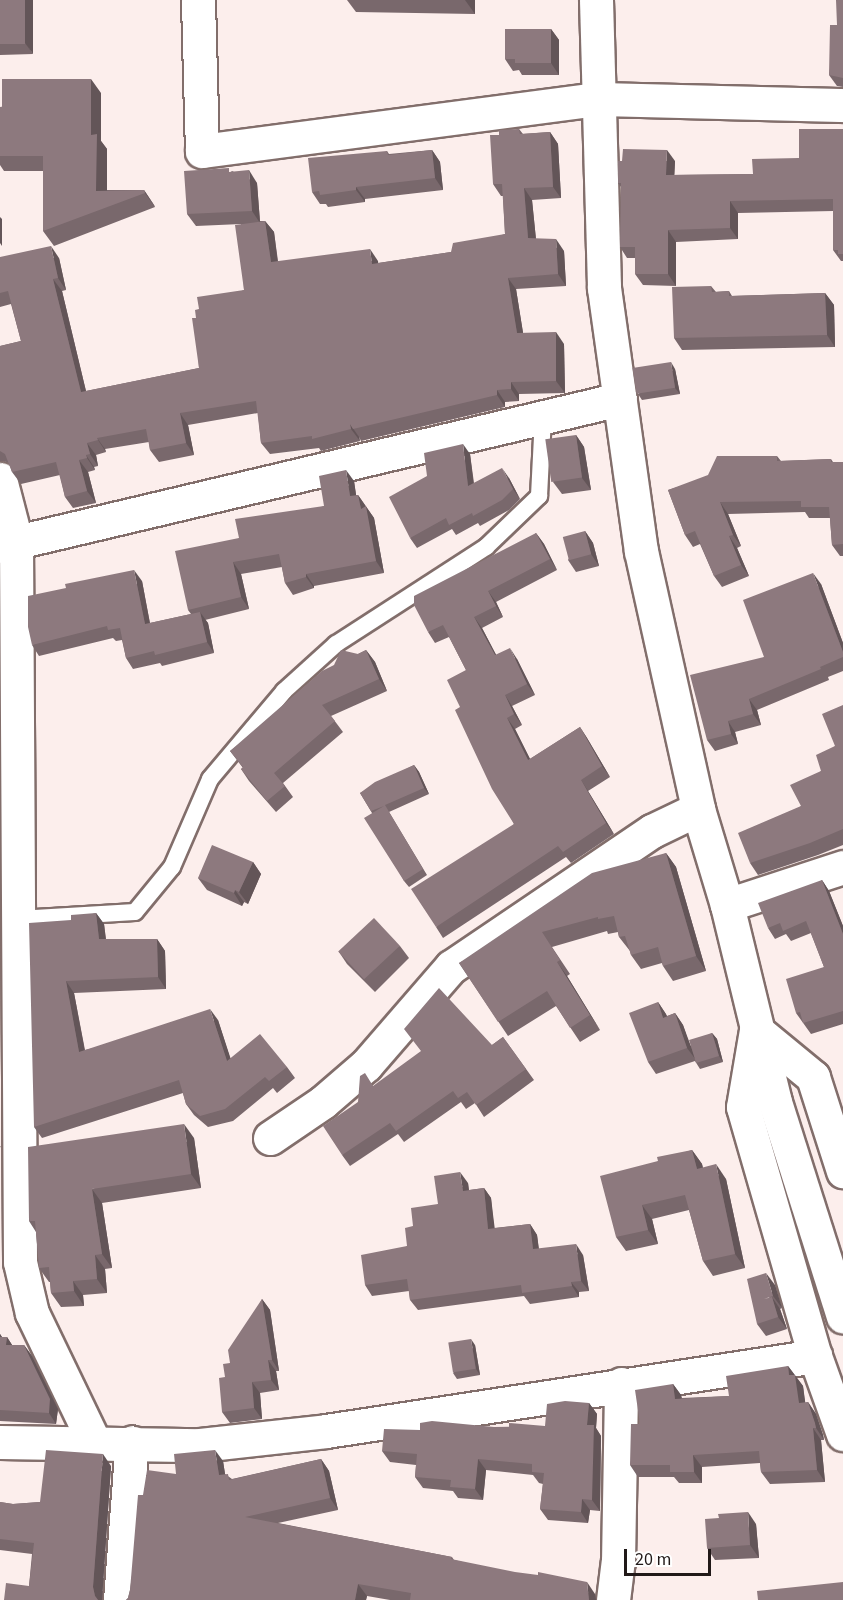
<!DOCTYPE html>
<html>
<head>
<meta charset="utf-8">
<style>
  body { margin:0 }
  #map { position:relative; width:843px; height:1600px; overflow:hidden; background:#fceeec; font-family:"Source Sans 3",sans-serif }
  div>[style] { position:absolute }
  .roads { filter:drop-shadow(2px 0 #826e6b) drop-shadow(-2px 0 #826e6b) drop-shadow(0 2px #826e6b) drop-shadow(0 -2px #826e6b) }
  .service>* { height:16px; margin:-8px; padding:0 8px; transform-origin:8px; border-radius:8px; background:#fff }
  .minor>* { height:33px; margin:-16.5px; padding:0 16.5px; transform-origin:16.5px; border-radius:16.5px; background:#fff }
  .tertiary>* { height:33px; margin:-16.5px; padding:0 16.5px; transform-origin:16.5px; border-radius:16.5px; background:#fff }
  .wall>* { inset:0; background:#79686c }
  .shaded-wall>* { inset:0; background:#635558; transform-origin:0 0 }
  .building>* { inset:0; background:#8d797e; transform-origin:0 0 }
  span { translate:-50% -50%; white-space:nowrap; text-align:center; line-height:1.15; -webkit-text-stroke:4.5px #fff; paint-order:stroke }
  .scale { position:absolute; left:624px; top:1549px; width:87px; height:27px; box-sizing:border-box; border:3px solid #211918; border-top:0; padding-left:8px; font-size:18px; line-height:21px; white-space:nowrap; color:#211918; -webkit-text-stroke:4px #fff; paint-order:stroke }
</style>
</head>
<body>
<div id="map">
  <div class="roads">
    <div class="service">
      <i style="left:18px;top:919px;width:117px;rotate:-3.4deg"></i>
      <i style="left:135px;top:912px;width:58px;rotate:-50.6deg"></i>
      <i style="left:172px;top:867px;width:96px;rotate:-66.6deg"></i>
      <i style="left:210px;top:779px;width:115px;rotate:-49.9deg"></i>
      <i style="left:284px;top:691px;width:70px;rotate:-42.1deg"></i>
      <i style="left:336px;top:644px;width:179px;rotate:-32.9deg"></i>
      <i style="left:486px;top:547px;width:74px;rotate:-43.9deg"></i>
      <i style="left:539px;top:496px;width:80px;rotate:-87.1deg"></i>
    </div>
    <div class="minor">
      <i style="left:198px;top:0;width:151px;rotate:88.5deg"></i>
      <i style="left:202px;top:151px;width:398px;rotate:-7.5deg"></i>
      <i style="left:597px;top:99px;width:246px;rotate:1.4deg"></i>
      <i style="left:0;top:479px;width:64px;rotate:75.5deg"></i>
      <i style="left:16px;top:541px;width:721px;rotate:89.68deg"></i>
      <i style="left:20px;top:1262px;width:52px;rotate:76.8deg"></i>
      <i style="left:32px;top:1313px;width:143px;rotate:64.3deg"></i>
      <i style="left:0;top:546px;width:637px;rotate:-13.34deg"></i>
      <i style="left:727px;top:905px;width:122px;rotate:-18.1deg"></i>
      <i style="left:756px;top:1030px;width:78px;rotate:99.6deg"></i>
      <i style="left:743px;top:1107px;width:259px;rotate:73.9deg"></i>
      <i style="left:815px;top:1356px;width:83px;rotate:70.3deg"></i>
      <i style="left:756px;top:1030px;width:74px;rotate:39.5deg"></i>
      <i style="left:813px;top:1077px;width:99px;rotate:72.3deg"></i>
      <i style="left:270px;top:1138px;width:64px;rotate:-34.2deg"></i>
      <i style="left:323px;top:1102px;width:57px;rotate:-40.7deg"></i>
      <i style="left:366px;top:1065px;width:130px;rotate:-49.1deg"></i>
      <i style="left:451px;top:967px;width:243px;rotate:-34.1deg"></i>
      <i style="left:652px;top:831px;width:51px;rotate:-25.6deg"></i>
      <i style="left:0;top:1442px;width:200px;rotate:0.9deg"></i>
      <i style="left:200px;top:1445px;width:127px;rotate:-6.3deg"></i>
      <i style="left:326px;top:1431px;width:495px;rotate:-8.7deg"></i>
      <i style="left:120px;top:1600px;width:158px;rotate:-85.7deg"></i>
      <i style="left:613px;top:1600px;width:38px;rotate:-83deg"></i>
      <i style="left:618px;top:1562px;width:178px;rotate:-89deg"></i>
    </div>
    <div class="tertiary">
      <i style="left:596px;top:0;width:288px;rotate:88.4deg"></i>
      <i style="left:604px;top:288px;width:266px;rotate:82deg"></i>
      <i style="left:641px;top:551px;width:264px;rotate:77.5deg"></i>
      <i style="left:698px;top:809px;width:100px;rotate:73.2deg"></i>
      <i style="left:727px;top:905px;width:203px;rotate:76.3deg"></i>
      <i style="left:775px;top:1102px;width:225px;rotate:72.4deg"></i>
    </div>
  </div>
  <div class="wall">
    <i style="clip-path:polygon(0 0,33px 54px,0 55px)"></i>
    <i style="clip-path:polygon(347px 0,475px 0,475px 14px,356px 12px)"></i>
    <i style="clip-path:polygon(843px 0,843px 87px,837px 86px,829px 75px,837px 25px)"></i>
    <i style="clip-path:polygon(551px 29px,559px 40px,559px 75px,522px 75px,519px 70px,513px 71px,505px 59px)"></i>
    <i style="clip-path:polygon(101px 93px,101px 141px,107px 149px,107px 190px,144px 190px,154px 205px,155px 207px,54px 246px,43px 231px,43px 171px,4px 171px,0 165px,0 107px)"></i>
    <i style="clip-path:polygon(519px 129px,523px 134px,550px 132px,558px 144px,561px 198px,532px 200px,536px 239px,564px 251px,566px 286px,516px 289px,523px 333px,564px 344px,565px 393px,519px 394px,519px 401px,505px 402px,505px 407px,361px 441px,359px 437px,360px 441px,321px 451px,319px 448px,270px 454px,261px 443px,258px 413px,188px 425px,194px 455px,159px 462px,150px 450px,149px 442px,105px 449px,106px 452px,96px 455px,98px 466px,94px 467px,95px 470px,88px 472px,96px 503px,73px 508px,65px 497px,60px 475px,21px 484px,12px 472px,9px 463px,4px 461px,0 461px,0 346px,21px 341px,11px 304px,0 307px,0 257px,59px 258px,66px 290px,62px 291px,86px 391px,199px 368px,196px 318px,199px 309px,244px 290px,241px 224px,196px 226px,187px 214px,232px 171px,257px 183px,260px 221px,265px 221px,274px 232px,278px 261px,378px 261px,378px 263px,451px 252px,505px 234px,503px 196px,501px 196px,493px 184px,499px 135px)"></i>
    <i style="clip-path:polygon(843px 129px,843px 261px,841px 261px,833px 250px,833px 211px,738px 213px,738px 239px,676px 242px,676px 286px,643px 285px,635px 274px,635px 258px,627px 258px,620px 247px,621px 187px,618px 183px,622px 161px,675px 161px,674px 175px,753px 174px,799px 158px)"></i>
    <i style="clip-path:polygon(432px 150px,440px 162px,443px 190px,365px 199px,365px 202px,328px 207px,326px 204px,320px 204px,312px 192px,387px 151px,389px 154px)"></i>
    <i style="clip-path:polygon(711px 286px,716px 292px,729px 291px,732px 296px,825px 293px,834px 305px,835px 347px,682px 350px,674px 338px)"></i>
    <i style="clip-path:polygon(675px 369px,680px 394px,642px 400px,638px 394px)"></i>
    <i style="clip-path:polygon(576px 435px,584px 447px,591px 490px,562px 494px,553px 482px)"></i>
    <i style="clip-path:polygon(470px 454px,474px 483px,509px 478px,520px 499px,509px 510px,480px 526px,478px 523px,456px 535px,452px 529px,417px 548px,410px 538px)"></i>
    <i style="clip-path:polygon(777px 456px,781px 461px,831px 459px,833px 462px,843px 462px,843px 556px,840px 556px,832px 545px,830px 518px,809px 518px,805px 512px,728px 514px,741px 546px,737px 548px,749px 576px,722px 587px,714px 576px,700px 544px,693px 547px,685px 535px,668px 490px)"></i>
    <i style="clip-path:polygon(354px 481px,356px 495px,358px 495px,374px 518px,384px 573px,314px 586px,314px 588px,293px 595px,285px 583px,282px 567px,241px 574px,249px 609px,205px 620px,208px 623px,214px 653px,162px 666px,160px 663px,133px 669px,126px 658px,122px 640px,116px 641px,113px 638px,39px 656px,32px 645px,142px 581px,150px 623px,191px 614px,188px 610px,239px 538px,324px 506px)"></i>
    <i style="clip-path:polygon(585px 531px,593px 543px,599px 566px,576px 572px,568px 560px)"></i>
    <i style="clip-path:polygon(536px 533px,544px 544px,557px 570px,496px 602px,503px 617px,482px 628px,496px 655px,517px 659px,535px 695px,512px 706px,522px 725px,515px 729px,530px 759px,580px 727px,587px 738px,610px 777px,588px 791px,614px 834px,571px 863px,566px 857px,443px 938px,436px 927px,514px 824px,460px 707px,466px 670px,449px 637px,435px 643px,428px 632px)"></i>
    <i style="clip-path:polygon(821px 584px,843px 643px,843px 671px,828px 677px,829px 680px,757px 710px,761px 725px,735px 732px,738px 744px,715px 751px,707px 740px,764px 657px)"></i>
    <i style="clip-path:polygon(366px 650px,375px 662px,387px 691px,331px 716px,343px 732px,283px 783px,293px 797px,276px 812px,249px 781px,241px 769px,243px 768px,230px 751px,358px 654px)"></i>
    <i style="clip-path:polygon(843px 705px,843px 845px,818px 855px,758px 875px,750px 863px,801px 806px,835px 746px)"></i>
    <i style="clip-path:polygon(414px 765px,419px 772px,429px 794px,389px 812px,427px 875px,409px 887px,404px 881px,372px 813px,360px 793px)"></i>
    <i style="clip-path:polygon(666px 853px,676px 867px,706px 971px,673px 981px,663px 966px,662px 963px,641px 969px,631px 955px,630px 951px,619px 937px,618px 932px,608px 934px,607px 931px,552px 947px,570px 974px,567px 976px,600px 1030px,580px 1042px,556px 1006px,508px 1036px,459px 963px)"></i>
    <i style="clip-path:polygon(253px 862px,261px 874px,248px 904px,244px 902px,242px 906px,207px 890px,198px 878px)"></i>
    <i style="clip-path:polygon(822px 880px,829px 891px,843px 926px,843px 1024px,811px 1034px,796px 1013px,824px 967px,811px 933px,791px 941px,786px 934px,775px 939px,768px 928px)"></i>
    <i style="clip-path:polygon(96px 913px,104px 924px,106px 939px,157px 939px,165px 951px,166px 989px,74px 993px,85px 1050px,218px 1020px,230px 1058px,287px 1067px,295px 1078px,277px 1093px,273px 1088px,233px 1121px,208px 1127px,194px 1115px,186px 1104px,183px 1093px,42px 1138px,34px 1127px,71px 920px)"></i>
    <i style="clip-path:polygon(400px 946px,409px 958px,375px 992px,347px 964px,339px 952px)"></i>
    <i style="clip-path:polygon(658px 1002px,667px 1016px,675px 1013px,683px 1025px,690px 1046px,712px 1033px,717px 1039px,723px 1062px,700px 1069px,695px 1061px,656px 1074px,648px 1062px)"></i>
    <i style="clip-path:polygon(503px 1037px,534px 1080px,484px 1117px,475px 1103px,466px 1109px,461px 1102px,404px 1142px,398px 1134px,350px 1166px,342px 1155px,358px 1102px,374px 1086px,492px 1045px)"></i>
    <i style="clip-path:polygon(194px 1138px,201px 1188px,102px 1203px,112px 1268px,105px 1269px,107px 1293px,83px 1295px,84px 1306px,61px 1307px,51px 1293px,50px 1282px,49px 1282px,39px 1268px,36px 1232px,29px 1221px)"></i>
    <i style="clip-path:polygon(692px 1150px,702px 1164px,703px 1168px,726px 1179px,745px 1268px,713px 1276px,703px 1261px,689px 1210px,652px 1219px,658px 1244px,626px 1251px,616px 1237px,658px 1161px)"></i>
    <i style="clip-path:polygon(468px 1183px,469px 1190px,484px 1188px,491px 1198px,494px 1228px,530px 1224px,537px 1235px,539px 1249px,583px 1255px,589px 1291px,579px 1292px,579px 1297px,530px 1304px,524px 1296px,418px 1310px,410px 1300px,409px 1291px,372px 1296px,365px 1285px,407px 1246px,413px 1226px,438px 1204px)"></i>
    <i style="clip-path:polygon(775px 1285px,782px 1308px,780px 1309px,787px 1329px,766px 1336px,757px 1324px)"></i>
    <i style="clip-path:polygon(262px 1299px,270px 1310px,279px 1371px,276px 1371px,279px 1390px,260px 1393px,262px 1419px,230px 1423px,222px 1412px,225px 1377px,230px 1363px)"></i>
    <i style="clip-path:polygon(0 1334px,2px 1337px,7px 1337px,12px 1345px,24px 1345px,32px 1356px,58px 1409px,56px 1424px,0 1421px)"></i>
    <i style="clip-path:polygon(475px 1345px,480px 1375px,457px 1379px,453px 1373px)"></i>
    <i style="clip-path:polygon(788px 1366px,803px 1386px,805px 1403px,808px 1402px,816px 1414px,823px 1435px,824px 1440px,821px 1440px,825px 1482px,770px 1484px,761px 1472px,760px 1463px,702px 1467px,702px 1483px,679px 1483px,674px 1477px,638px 1477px,630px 1465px,640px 1424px,673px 1384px,681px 1395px,682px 1398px,729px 1396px)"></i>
    <i style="clip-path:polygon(589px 1403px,597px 1414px,596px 1428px,601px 1436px,600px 1511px,590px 1510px,588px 1523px,548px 1520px,540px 1509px,543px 1484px,539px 1483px,533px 1475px,486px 1470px,483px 1500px,458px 1498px,453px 1491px,423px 1488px,415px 1477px,416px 1465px,390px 1462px,382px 1451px,420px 1430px,494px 1427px,545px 1426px)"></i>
    <i style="clip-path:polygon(321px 1459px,329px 1471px,338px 1510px,278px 1523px,452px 1557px,454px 1560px,595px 1594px,596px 1600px,390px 1600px,367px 1596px,366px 1600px,126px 1600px,128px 1598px,130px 1590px,143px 1495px,176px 1474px,223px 1461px,225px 1474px,232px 1479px)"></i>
    <i style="clip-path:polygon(111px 1466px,102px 1600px,4px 1600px,29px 1586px,32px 1554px,0 1550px,0 1502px,13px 1504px,40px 1502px)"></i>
    <i style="clip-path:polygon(756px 1524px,759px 1558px,715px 1560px,707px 1548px)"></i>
  </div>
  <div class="shaded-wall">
    <i style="clip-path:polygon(25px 0,33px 0,33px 54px,25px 43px)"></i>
    <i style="clip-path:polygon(465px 0,475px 0,475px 14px)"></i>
    <i style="clip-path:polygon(551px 29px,559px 40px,559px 75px,551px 63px)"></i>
    <i style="clip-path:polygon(91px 79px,101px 93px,101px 141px,107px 149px,107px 205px,96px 191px,91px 135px)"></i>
    <i style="clip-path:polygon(550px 132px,558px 144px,561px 198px,553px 187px)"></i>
    <i style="clip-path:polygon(432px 150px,440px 162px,443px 190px,435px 178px)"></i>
    <i style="clip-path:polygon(667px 150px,675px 161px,674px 187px,666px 175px)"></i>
    <i style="clip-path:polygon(249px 170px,257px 183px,260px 223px,252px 211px)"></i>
    <i style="clip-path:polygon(356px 187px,365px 199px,365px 202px,356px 190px)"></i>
    <i style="clip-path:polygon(524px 188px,532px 200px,537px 250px,528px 238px)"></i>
    <i style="clip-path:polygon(144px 190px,154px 205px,155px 207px,145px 193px)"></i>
    <i style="clip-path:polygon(730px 201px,738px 213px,738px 239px,730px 228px)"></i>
    <i style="clip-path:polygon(0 217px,2px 219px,2px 246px,0 243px)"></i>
    <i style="clip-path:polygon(265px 221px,274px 232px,279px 273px,271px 262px)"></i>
    <i style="clip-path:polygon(668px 230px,676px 242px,676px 286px,668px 274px)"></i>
    <i style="clip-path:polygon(556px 239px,564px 251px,566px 286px,558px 274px)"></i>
    <i style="clip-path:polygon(51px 246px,59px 258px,66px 290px,58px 278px)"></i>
    <i style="clip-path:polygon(370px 249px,378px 261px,380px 276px,372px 264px)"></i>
    <i style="clip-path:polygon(508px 278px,516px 289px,525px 345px,517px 333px)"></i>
    <i style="clip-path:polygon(53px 279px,62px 291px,89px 404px,81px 392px)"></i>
    <i style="clip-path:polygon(825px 293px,834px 305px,835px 347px,827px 335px)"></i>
    <i style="clip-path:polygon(556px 332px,564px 344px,565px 393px,556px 381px)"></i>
    <i style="clip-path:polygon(671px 362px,675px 369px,680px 394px,675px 388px)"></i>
    <i style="clip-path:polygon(511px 382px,519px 394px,519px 401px,511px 389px)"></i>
    <i style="clip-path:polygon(497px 390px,505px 402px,505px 407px,497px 395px)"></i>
    <i style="clip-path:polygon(180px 413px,188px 425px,194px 455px,186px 443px)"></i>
    <i style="clip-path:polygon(350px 424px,359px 437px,360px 441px,351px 429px)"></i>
    <i style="clip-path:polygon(576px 435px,584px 447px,591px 490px,582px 478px)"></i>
    <i style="clip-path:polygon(97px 438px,105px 449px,106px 452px,98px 440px)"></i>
    <i style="clip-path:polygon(87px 443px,96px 455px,98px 466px,90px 454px)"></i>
    <i style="clip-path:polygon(463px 444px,470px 454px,475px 496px,468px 486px)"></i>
    <i style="clip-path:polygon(86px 455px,94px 467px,95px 470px,87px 458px)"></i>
    <i style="clip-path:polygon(79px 460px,88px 472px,96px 503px,87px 491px)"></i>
    <i style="clip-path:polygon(502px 468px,509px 478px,520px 499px,513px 489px)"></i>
    <i style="clip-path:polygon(346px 470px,354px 481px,358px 508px,350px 496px)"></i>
    <i style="clip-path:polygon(358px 495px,374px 518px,384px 573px,376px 561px,361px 509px)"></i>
    <i style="clip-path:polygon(720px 502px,728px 514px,741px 546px,733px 535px)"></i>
    <i style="clip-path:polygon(585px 531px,593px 543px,599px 566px,591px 554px)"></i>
    <i style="clip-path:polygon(536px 533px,544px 544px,557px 570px,550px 559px)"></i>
    <i style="clip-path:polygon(729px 536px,737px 548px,749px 576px,741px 565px)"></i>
    <i style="clip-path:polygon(233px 562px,241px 574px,249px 609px,241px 597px)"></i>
    <i style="clip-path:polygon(134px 570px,142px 581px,152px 635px,145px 624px)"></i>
    <i style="clip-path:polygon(813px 573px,821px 584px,843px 643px,843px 652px)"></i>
    <i style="clip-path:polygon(306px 574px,314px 586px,314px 588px,306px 577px)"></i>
    <i style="clip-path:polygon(488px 591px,496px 602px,503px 617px,496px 606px)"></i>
    <i style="clip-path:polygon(200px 612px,208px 623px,214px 653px,207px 642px)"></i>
    <i style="clip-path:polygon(474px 617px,482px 628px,502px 666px,495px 655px)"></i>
    <i style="clip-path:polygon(510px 648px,517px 659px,535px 695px,527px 684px)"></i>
    <i style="clip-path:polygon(366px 650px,375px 662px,387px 691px,379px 679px)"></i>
    <i style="clip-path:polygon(505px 695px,512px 706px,522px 725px,514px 714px)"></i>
    <i style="clip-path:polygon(749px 699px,757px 710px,761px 725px,753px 714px)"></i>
    <i style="clip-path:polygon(507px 718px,515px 729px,536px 771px,528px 760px)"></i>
    <i style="clip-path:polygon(728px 721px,735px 732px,738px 744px,731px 734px)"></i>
    <i style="clip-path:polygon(580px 727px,587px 738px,610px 777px,602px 766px)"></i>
    <i style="clip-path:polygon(414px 765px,419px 772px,429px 794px,424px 788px)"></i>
    <i style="clip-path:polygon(581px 780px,588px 791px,614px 834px,606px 823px)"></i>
    <i style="clip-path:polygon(666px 853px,676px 867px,706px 971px,696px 956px)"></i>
    <i style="clip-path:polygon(253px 862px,261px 874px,248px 904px,239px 892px)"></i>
    <i style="clip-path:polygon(822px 880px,829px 891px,843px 926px,843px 934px)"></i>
    <i style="clip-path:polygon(235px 890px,244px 902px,242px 906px,234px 893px)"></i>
    <i style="clip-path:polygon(96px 913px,104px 924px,107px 950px,99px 939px)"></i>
    <i style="clip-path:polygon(157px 939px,165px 951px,166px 989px,158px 977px)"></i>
    <i style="clip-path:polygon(557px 962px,567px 976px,600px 1030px,590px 1015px)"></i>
    <i style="clip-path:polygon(66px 981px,74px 993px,87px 1063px,79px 1052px)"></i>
    <i style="clip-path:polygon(658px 1002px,666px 1014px,672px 1030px,663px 1018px)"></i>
    <i style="clip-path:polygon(210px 1009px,218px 1020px,235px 1072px,227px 1061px)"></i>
    <i style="clip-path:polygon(675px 1013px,683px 1025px,696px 1060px,687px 1048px)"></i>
    <i style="clip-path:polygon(712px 1033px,717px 1039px,723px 1062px,719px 1056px)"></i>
    <i style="clip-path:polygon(184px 1124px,194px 1138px,201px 1188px,191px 1174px)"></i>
    <i style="left:0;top:1146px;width:1px;height:63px;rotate:45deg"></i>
    <i style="clip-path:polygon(692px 1150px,702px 1164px,706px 1183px,697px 1169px)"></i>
    <i style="clip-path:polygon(716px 1164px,726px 1179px,745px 1268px,735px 1254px)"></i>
    <i style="clip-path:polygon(460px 1172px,468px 1183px,470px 1201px,463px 1191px)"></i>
    <i style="clip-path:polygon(484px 1188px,491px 1198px,496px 1239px,488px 1229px)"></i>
    <i style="clip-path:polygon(92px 1189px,102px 1203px,112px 1268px,102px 1254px)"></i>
    <i style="clip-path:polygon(642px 1205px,652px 1219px,658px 1244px,648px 1230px)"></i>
    <i style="clip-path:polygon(530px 1224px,537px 1235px,540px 1260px,533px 1249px)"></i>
    <i style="clip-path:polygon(576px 1244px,583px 1255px,589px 1291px,581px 1281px)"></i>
    <i style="clip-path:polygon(95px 1255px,105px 1269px,107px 1293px,97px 1279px)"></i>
    <i style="clip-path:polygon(766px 1273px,775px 1285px,782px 1308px,773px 1296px)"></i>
    <i style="clip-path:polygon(73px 1281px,83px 1295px,84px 1306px,74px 1291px)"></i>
    <i style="clip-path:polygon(571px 1282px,579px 1292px,579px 1297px,572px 1286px)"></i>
    <i style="clip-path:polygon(772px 1297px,780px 1309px,787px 1329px,778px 1317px)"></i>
    <i style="clip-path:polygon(262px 1299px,270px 1310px,279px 1371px,272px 1360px)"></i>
    <i style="clip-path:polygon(0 1334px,6px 1343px,7px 1337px,14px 1348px,14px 1355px,0 1337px)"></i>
    <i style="clip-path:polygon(471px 1339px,475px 1345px,480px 1375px,476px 1369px)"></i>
    <i style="clip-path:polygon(24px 1345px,32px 1356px,58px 1409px,56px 1424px,49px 1413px)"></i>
    <i style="clip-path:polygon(268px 1360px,276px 1371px,279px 1390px,271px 1380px)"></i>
    <i style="clip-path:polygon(788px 1366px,803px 1386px,807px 1415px,799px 1403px,789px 1375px)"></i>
    <i style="clip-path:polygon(252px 1382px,260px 1393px,262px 1419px,254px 1408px)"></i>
    <i style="clip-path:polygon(673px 1384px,681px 1395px,683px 1411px,675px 1399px)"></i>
    <i style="clip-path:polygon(808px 1402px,816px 1414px,823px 1435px,824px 1440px,816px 1428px)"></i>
    <i style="clip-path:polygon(589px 1403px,597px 1414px,596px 1428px,601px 1436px,600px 1511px,592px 1500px,587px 1425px)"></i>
    <i style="clip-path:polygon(813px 1428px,821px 1440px,825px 1482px,817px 1470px)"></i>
    <i style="clip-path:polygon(215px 1450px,223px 1461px,227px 1487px,219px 1475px)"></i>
    <i style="clip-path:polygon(103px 1454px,111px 1466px,102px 1600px,98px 1600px,95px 1596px,93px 1587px)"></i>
    <i style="clip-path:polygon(693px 1455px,702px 1467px,702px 1483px,694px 1472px)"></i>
    <i style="clip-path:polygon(321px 1459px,329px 1471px,338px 1510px,330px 1498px)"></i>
    <i style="clip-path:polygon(478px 1459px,486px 1470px,483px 1500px,475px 1489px)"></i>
    <i style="clip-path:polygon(582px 1499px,590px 1510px,588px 1523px,581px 1512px)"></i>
    <i style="clip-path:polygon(748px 1512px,756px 1524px,759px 1558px,750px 1545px)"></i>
    <i style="clip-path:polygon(587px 1582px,595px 1594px,596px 1600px,589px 1600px)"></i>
    <i style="clip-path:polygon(358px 1584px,367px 1596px,366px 1600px,355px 1600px)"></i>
  </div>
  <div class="building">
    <i style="left:0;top:0;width:25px;height:44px"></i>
    <i style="clip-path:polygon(836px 0,843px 0,843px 78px,829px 75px,830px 25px,837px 25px)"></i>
    <i style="clip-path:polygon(505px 29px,551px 29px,551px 63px,515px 63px,515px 59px,505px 59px)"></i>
    <i style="clip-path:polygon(2px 79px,91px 79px,91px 135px,97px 134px,96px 191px,144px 190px,145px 193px,43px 231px,43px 156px,0 156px,0 107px,2px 107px)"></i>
    <i style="clip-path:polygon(519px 129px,520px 134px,550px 132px,553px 187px,524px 188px,528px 238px,556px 239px,558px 274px,508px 278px,517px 333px,556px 332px,556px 381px,511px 382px,511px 389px,497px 390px,497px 395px,353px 429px,350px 424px,351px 429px,312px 439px,312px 436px,261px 443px,256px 401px,180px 413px,186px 443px,150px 450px,146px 429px,97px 438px,98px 440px,87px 443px,90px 454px,86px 455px,87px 458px,79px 460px,87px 491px,65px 497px,56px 462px,12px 472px,5px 454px,0 451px,0 346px,21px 341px,8px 291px,0 293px,0 257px,51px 246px,58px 278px,53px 279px,81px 392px,199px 368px,192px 318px,196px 318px,195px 310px,199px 309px,197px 297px,244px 290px,235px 225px,265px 221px,271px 262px,370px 249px,372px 264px,451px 252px,453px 243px,505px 234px,502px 184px,493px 184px,490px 135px,499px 135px,499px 130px)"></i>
    <i style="clip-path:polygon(799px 129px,843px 129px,843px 254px,838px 254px,838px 250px,833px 250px,833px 199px,730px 201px,730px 228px,668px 230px,668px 274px,635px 274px,635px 247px,620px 247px,621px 183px,618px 183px,618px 161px,622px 161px,623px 149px,667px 150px,666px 175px,753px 174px,752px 159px,799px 158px)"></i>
    <i style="clip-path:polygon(432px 150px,435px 178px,356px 187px,356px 190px,320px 195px,319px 191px,312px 192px,308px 158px,387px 151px,388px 155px)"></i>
    <i style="clip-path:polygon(229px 168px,229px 172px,249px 170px,252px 211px,187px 214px,184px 171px)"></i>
    <i style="clip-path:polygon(711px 286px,712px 292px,729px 291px,729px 296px,825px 293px,827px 335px,674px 338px,672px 287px)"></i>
    <i style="left:671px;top:362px;width:26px;height:39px;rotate:81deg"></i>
    <i style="left:576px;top:435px;width:43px;height:31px;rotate:82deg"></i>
    <i style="clip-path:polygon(463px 444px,468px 486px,502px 468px,513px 489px,502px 500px,473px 516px,472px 513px,449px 525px,446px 518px,410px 538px,389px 497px,427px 476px,424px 453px)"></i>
    <i style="clip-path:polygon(717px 456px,777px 456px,777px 461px,831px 459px,831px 462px,843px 462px,843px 544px,832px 545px,829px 507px,801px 507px,801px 501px,720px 502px,733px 535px,729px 536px,741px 565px,714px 576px,695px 531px,685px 535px,668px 490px,708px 475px)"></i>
    <i style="clip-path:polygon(346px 470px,350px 496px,358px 495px,361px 509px,366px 506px,376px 561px,306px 574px,306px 577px,285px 583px,279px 554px,233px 562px,241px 597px,188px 610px,175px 551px,239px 538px,235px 519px,324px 506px,319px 476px)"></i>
    <i style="left:585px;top:531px;width:24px;height:23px;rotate:75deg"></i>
    <i style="clip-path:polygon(536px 533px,550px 559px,488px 591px,496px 606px,474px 617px,495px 655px,510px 648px,527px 684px,505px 695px,514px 714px,507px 718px,528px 760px,580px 727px,602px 766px,581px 780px,606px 823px,563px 852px,558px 846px,436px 927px,411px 889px,514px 824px,492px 789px,455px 710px,460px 707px,447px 680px,466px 670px,443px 625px,428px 632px,414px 605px,414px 596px)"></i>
    <i style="clip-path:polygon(134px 570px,145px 624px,200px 612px,207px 642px,155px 655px,154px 651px,126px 658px,120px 628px,108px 630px,107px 626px,32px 645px,28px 627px,28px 596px,66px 588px,65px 584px)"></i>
    <i style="clip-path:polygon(813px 573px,843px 652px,843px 657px,820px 667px,821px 669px,749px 699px,753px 714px,728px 721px,731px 734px,707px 740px,690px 675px,764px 657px,743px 600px)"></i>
    <i style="clip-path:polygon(341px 650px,358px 654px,366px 650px,379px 679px,322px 705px,335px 721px,274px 773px,285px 786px,267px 801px,241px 769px,243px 767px,230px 751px,322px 671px,334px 665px)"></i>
    <i style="clip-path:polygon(843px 705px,843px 829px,810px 843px,750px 863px,738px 833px,801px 806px,790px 785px,821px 771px,816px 755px,835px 746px,822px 714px)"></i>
    <i style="clip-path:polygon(414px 765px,424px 788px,385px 805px,423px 869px,404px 881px,364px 818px,384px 806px,371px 811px,360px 793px,375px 782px)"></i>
    <i style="clip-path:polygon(212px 845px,253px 862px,239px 892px,235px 890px,234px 893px,198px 878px)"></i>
    <i style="clip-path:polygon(666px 853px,696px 956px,663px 966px,658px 947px,631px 955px,625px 936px,619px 937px,614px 916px,598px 919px,598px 917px,542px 932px,560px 960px,557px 962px,590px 1015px,570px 1028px,547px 991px,498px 1022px,459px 963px,592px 873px)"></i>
    <i style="clip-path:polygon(822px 880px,843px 934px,843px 1011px,803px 1023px,800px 1012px,796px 1013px,786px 979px,824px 967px,806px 921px,783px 931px,780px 923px,768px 928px,758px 903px)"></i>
    <i style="clip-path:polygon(96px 913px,99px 939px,157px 939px,158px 977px,66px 981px,79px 1052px,210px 1009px,227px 1061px,260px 1034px,287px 1067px,269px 1081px,265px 1077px,225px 1109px,200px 1116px,186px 1104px,179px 1080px,34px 1127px,29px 923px,71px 920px,71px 915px)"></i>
    <i style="left:374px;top:918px;width:38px;height:49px;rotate:47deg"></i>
    <i style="clip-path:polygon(439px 988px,492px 1045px,503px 1037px,526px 1069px,476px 1105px,467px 1092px,458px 1098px,453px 1091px,396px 1131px,390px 1123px,342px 1155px,323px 1126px,358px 1102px,360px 1076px,365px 1073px,373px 1086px,421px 1051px,404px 1029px)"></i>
    <i style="clip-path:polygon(658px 1002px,663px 1018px,675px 1013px,687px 1048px,648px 1062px,629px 1013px)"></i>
    <i style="left:712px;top:1033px;width:24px;height:24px;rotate:73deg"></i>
    <i style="clip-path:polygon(184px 1124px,191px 1174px,92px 1189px,102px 1254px,95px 1255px,97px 1279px,73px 1281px,74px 1291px,51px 1293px,49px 1267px,39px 1268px,35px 1221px,29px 1221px,28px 1147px)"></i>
    <i style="clip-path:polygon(692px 1150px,697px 1169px,716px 1164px,735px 1254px,703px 1261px,685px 1195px,642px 1205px,648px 1230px,616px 1237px,600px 1176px,658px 1161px,657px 1157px)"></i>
    <i style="clip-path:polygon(460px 1172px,463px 1191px,484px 1188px,488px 1229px,530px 1224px,533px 1249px,576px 1244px,581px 1281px,571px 1282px,572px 1286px,522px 1293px,521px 1285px,410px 1300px,407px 1279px,365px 1285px,361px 1255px,407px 1246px,405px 1228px,413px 1226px,411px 1208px,438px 1204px,434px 1176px)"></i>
    <i style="clip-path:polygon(766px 1273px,773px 1296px,764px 1299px,772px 1297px,778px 1317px,757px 1324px,747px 1279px)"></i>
    <i style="clip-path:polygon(262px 1299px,272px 1360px,268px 1360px,271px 1380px,252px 1382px,254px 1408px,222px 1412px,219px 1378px,225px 1377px,223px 1364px,230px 1363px,228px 1350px)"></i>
    <i style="clip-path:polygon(0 1334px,0 1337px,7px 1337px,6px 1345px,24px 1345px,50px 1399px,49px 1413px,0 1410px)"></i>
    <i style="left:471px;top:1339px;width:30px;height:23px;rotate:81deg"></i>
    <i style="clip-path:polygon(788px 1366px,789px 1375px,795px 1375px,799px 1403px,808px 1402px,815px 1423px,816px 1428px,813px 1428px,817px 1470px,761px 1472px,759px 1451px,693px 1455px,694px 1472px,670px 1472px,670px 1465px,630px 1465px,631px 1424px,640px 1424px,635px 1390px,673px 1384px,675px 1399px,729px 1396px,726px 1376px)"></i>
    <i style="clip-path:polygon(565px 1401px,589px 1403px,587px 1425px,594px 1425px,592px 1500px,582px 1499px,581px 1512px,540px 1509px,544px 1473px,532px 1472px,532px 1464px,478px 1459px,475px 1489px,450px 1487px,451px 1480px,415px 1477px,417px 1454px,382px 1451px,384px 1429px,420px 1430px,420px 1423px,432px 1421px,494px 1427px,509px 1427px,509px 1423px,545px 1426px,547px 1404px)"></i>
    <i style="clip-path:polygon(46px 1450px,103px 1454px,93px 1587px,95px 1596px,98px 1600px,4px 1600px,6px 1583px,29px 1586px,34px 1543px,0 1539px,0 1502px,13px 1504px,40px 1502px)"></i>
    <i style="clip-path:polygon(215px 1450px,219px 1475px,228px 1474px,229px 1480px,321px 1459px,330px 1498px,245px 1517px,452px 1557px,451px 1559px,515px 1572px,538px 1575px,538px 1572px,587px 1582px,589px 1600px,410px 1600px,411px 1593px,358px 1584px,355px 1600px,126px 1600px,128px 1598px,130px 1590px,138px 1495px,143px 1495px,147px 1470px,176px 1474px,174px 1454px)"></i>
    <i style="clip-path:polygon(748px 1512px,750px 1545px,707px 1548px,705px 1519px,719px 1518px,718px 1514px)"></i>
    <i style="clip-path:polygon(843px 1582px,843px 1600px,758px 1600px,757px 1591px)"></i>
  </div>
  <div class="scale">20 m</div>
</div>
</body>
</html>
